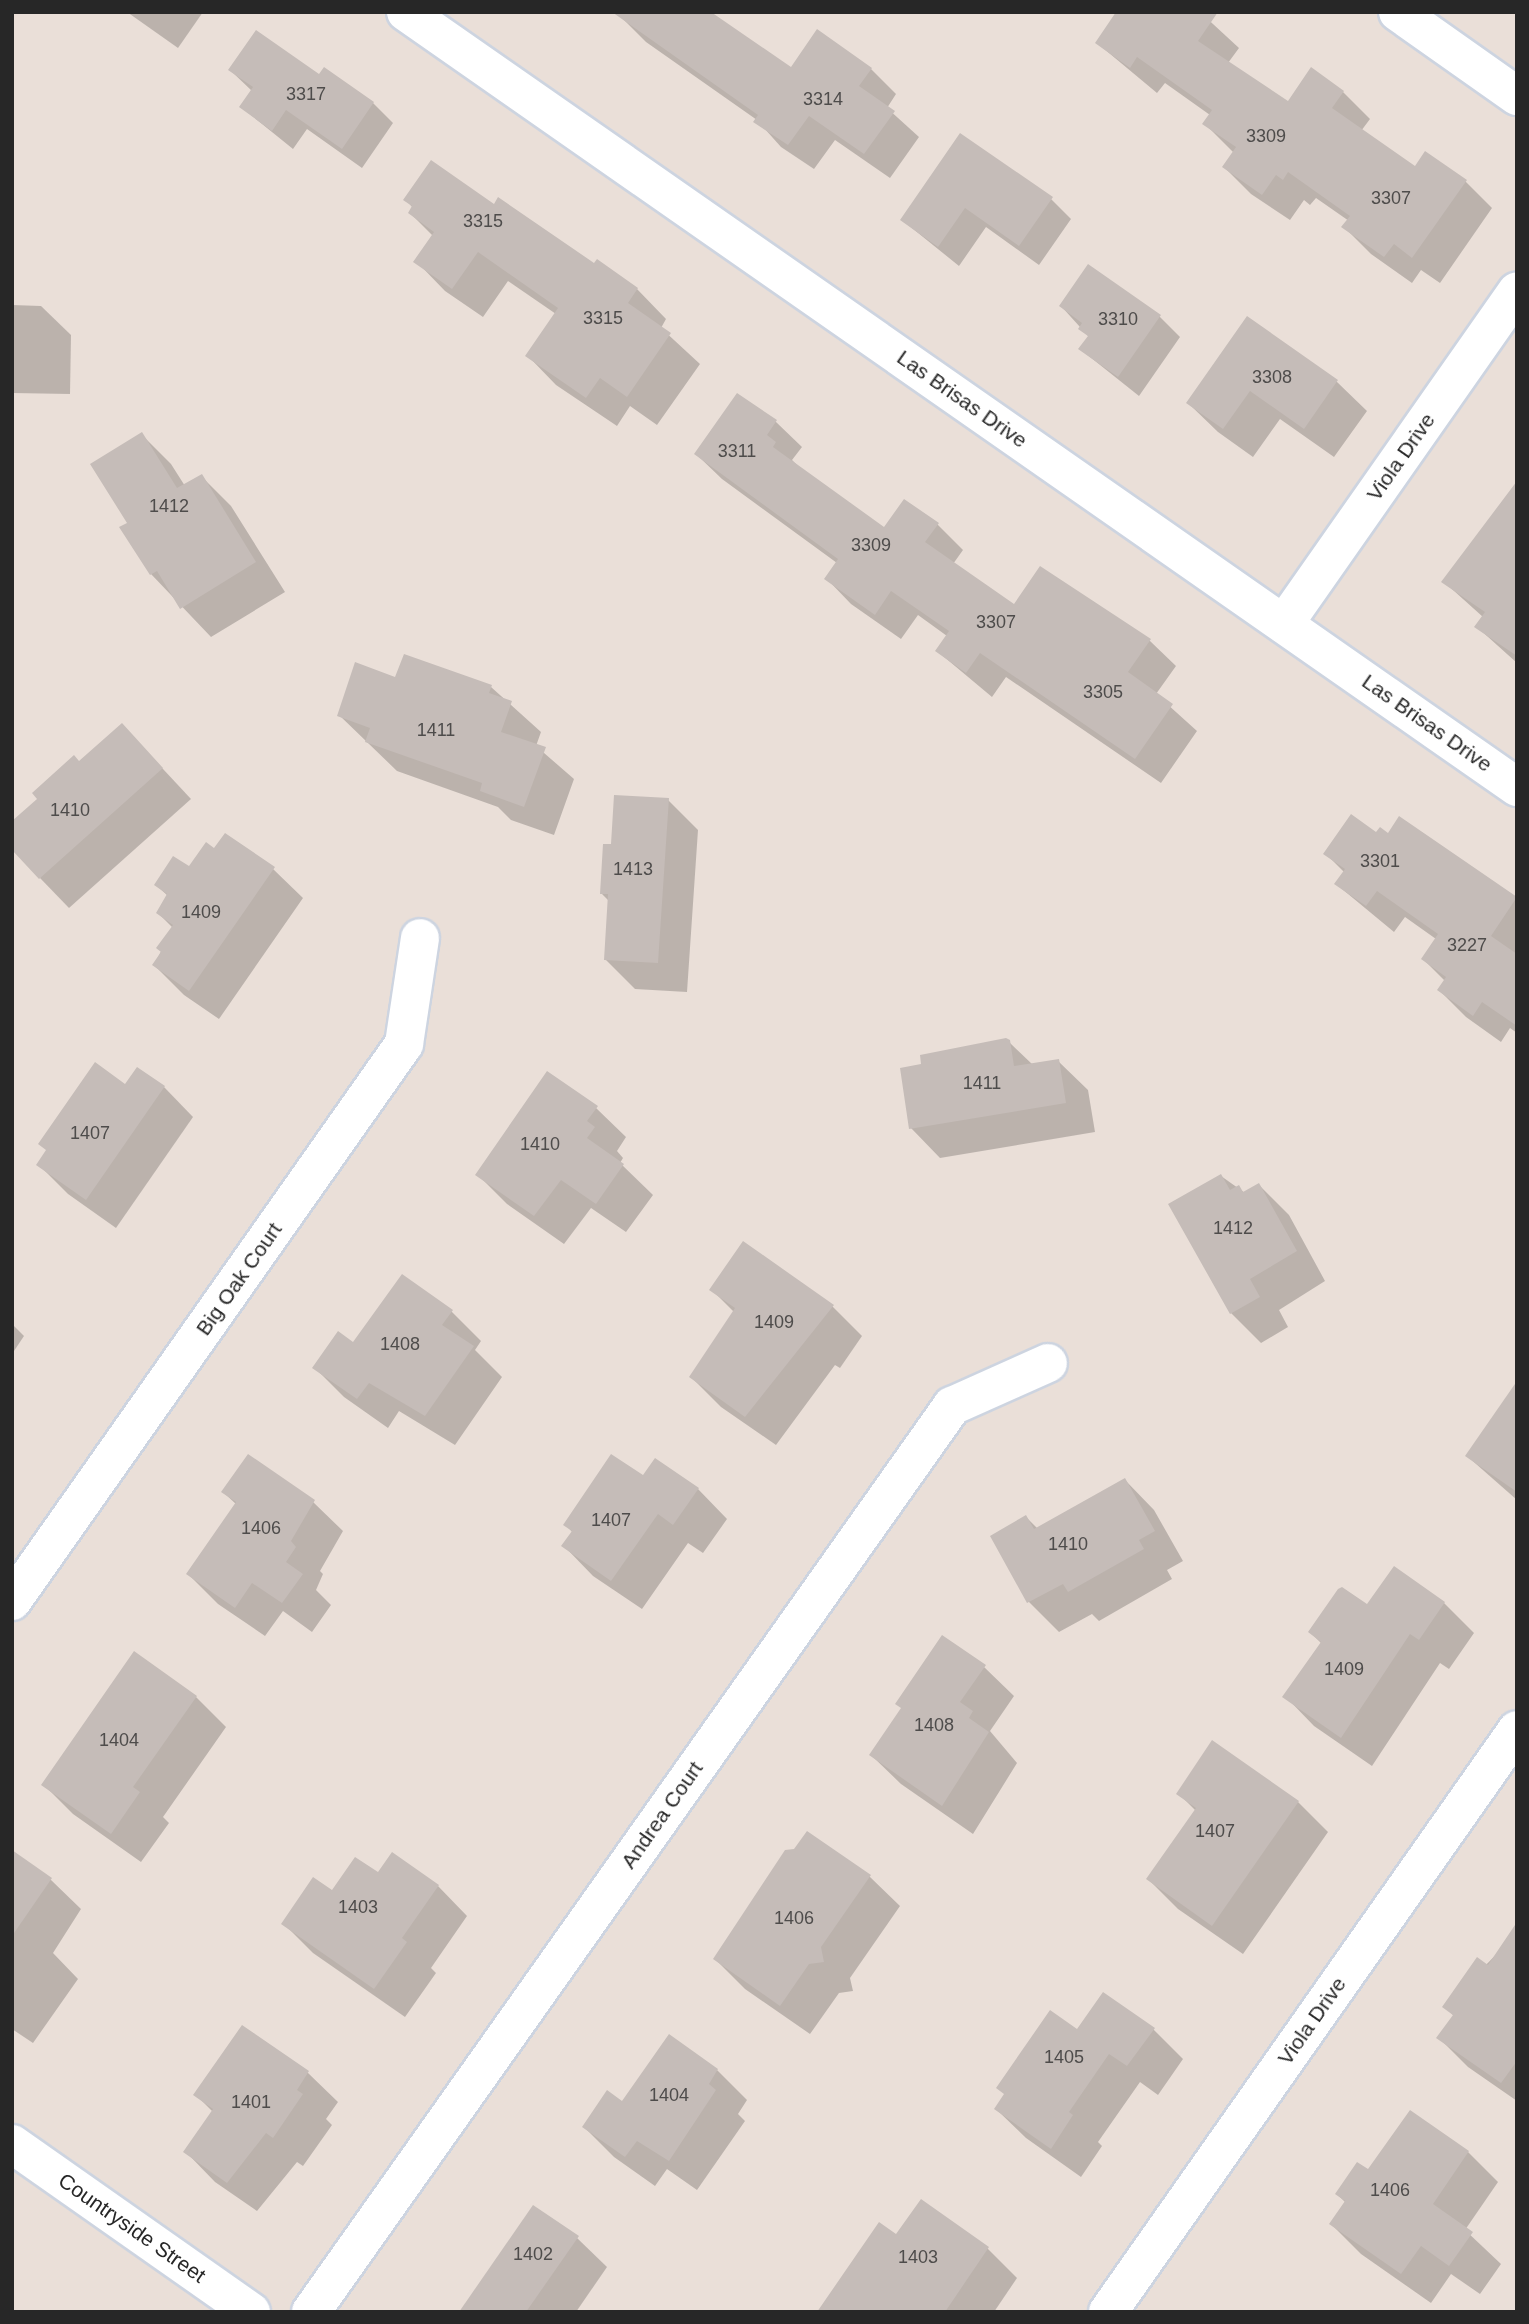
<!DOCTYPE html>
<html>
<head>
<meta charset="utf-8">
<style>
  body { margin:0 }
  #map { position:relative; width:1529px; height:2324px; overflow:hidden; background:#eadfd8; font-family:Arial,sans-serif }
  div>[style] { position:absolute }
  .shadow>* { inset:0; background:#0003 }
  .building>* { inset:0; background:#c5bcb8 }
  .roads { filter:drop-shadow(2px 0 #cdd4e0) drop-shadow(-2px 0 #cdd4e0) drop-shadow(0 2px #cdd4e0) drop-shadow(0 -2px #cdd4e0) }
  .minor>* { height:38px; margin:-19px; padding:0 19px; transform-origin:19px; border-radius:19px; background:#fff }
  span { translate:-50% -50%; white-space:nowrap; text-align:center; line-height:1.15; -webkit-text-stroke:7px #fff; paint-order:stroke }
  .number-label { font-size:18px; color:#4e4c4b }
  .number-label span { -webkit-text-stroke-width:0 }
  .street-label { font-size:21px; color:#272727 }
  .frame { position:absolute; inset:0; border:14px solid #272727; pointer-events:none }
</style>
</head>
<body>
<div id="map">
  <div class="shadow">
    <i style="clip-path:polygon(127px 12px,203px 12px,178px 48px)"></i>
    <i style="clip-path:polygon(1200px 12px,1239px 48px,1228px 63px,1289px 103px,1343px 92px,1370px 119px,1361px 131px,1415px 169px,1465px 181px,1492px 208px,1440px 283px,1421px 270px,1412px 283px,1371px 254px,1344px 227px,1349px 221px,1316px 198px,1310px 205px,1304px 200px,1290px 220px,1251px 194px,1224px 167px,1234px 153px,1205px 124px,1210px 115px,1165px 83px,1157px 93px,1097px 43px)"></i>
    <i style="clip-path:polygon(621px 17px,791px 70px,818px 32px,871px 69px,896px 94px,887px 108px,919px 137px,890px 178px,835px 140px,814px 169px,781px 147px,757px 120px,646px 42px)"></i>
    <i style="clip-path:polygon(230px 70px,320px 76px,324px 70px,373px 103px,393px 123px,362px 168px,307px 129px,293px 149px,241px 107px,252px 91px)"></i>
    <i style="clip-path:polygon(961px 136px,1051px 199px,1071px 219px,1039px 265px,986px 227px,959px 266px,902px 220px)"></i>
    <i style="clip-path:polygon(405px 199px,494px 206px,637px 289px,666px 319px,661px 328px,700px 364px,657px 425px,630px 406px,617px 426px,556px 385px,527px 355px,556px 314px,508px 281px,483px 317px,445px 291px,416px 261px,433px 236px,410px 213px,413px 208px)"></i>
    <i style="clip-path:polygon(1089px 266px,1160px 317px,1180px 337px,1139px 396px,1080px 349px,1089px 337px,1061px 306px)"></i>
    <i style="clip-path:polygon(12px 305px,41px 306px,71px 335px,70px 394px,12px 393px)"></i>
    <i style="clip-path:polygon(1247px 319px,1337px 382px,1367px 411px,1334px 457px,1280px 419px,1253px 457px,1218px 432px,1188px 403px)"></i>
    <i style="clip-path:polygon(737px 395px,776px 422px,802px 447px,792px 460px,801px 469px,884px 529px,937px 524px,963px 550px,953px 564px,1015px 607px,1041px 568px,1150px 641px,1176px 666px,1156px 694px,1197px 731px,1161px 783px,1006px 677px,992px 697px,937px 651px,947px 636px,918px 615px,901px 639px,851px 604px,826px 578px,837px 563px,722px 479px,696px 454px)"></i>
    <i style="clip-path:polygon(141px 434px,171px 464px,185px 486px,201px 476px,231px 506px,285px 592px,211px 637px,151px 574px,129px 524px)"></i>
    <i style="clip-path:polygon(1517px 515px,1517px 663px,1477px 627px,1483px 617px,1443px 581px)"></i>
    <i style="clip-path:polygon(405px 656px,491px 687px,541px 732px,536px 746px,574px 779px,554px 835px,511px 820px,498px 807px,397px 771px,339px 715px,396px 679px)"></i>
    <i style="clip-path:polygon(122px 725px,191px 799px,69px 908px,40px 878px,80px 763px)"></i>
    <i style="clip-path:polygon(668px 800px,698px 830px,687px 992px,635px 989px,605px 959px,609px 901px,602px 894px,613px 845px)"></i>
    <i style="clip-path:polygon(1400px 818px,1517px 899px,1517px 1033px,1510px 1028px,1501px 1042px,1466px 1017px,1439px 990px,1445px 981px,1423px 959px,1436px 939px,1405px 917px,1394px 932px,1336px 884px,1344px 872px,1326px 854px,1377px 834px,1389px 835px)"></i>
    <i style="clip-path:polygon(189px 869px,273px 869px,303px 898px,219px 1019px,184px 995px,154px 965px,173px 928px,158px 913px,168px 896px,156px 885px)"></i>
    <i style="clip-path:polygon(1009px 1042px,1033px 1065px,1058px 1061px,1088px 1090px,1095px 1132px,940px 1158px,911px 1128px)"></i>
    <i style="clip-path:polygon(125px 1086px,164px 1087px,193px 1117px,116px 1228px,68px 1194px,38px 1164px)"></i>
    <i style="clip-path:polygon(596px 1108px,626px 1137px,617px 1151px,623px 1158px,620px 1163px,653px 1195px,626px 1232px,591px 1208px,564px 1244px,507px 1204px,477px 1174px)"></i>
    <i style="clip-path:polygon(1221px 1176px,1245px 1193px,1259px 1185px,1289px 1215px,1325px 1281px,1279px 1310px,1288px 1327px,1261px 1343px,1231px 1313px)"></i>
    <i style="clip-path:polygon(712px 1290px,832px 1306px,862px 1336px,840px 1368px,835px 1365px,776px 1445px,721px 1407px,691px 1377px,734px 1312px)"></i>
    <i style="clip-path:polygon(451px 1311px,481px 1341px,475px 1350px,502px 1377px,455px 1445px,399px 1411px,388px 1428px,344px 1397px,315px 1368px,354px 1344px)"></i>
    <i style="clip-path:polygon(12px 1324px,24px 1336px,12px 1354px)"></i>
    <i style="clip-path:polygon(1517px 1385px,1517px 1500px,1467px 1456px)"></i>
    <i style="clip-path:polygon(644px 1477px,698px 1489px,727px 1519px,703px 1553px,688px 1543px,642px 1609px,593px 1576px,564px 1546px,573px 1533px,566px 1525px)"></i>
    <i style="clip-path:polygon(1125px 1480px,1154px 1510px,1183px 1561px,1167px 1570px,1172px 1579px,1099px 1621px,1092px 1614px,1059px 1632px,1029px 1602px,1026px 1517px,1038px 1529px)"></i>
    <i style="clip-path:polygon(223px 1492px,313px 1502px,343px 1531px,320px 1571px,323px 1574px,316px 1590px,331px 1605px,312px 1632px,283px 1611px,265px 1636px,218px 1604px,188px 1574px,237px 1505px)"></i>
    <i style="clip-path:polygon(1394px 1568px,1444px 1603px,1474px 1633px,1449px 1669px,1440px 1663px,1372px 1766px,1314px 1726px,1285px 1696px,1322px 1644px,1310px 1632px,1367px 1607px)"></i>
    <i style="clip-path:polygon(134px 1654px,196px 1697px,226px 1727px,163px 1817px,169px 1823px,141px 1862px,73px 1814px,44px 1785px)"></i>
    <i style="clip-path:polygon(984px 1667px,1014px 1696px,990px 1731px,1017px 1763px,973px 1834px,901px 1784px,871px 1755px)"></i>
    <i style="clip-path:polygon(1178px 1793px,1298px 1802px,1328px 1832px,1243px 1954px,1178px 1909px,1148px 1879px,1196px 1811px)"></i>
    <i style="clip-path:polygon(808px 1833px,870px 1877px,900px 1906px,850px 1978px,853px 1991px,839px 1993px,810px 2034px,745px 1989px,715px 1959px)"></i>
    <i style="clip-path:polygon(12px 1852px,51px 1880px,81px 1909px,53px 1953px,78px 1979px,33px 2043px,12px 2029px)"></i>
    <i style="clip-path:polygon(379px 1875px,438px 1886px,467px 1916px,431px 1968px,436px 1973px,405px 2017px,313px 1953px,283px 1923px,332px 1892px)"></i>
    <i style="clip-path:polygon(1517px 1933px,1517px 2101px,1468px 2067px,1439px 2038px,1454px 2016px,1445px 2007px)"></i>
    <i style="clip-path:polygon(243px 2027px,308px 2073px,338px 2102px,326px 2119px,332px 2125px,303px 2166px,297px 2162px,257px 2211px,215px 2182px,186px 2152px,213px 2112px,196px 2095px)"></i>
    <i style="clip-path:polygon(1153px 2029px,1183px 2059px,1158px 2095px,1140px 2082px,1098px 2142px,1102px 2146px,1081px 2177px,1026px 2138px,996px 2109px)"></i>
    <i style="clip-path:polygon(717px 2070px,747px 2100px,738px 2114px,745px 2121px,697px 2190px,667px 2169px,655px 2186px,614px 2157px,584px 2127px,622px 2103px)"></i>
    <i style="clip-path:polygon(1468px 2152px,1498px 2182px,1465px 2230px,1501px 2264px,1480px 2294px,1451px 2274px,1431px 2303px,1361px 2254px,1331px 2224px,1346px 2203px,1337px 2194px,1368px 2172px)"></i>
    <i style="clip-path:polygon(897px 2237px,987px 2248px,1017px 2278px,994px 2312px,820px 2312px)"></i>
    <i style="clip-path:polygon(577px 2238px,607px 2267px,576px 2312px,468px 2312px)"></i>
  </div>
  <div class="building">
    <i style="clip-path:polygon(612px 12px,711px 12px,791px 67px,817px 29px,872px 68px,859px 86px,895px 111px,864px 154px,809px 116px,788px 145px,753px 122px,758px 115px)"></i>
    <i style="clip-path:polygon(1116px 12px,1218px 12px,1198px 41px,1288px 101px,1311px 67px,1344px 91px,1332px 108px,1415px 166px,1425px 151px,1467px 180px,1412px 258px,1394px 244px,1384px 257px,1341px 227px,1350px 216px,1288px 172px,1283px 180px,1276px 175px,1262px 195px,1222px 167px,1236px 147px,1202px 124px,1212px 110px,1137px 57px,1130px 68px,1095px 43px)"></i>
    <i style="clip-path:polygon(256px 30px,319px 74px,324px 67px,374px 102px,342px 149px,286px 110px,272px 131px,239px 107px,253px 87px,228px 70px)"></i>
    <i style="clip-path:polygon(960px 133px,1053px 197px,1019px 246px,965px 208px,938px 247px,900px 220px)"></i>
    <i style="clip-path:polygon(431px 160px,494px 204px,498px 197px,594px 263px,597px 259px,638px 288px,628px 303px,671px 333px,627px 397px,600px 378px,586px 398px,525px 356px,558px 308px,478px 252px,452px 289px,413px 262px,434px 232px,408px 213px,412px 206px,403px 200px)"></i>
    <i style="clip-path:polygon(1088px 264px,1161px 315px,1118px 377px,1078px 349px,1088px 336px,1078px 329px,1082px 323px,1059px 306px)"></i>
    <i style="clip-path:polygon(1247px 316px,1338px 380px,1304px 429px,1250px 391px,1223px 429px,1186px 403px)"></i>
    <i style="clip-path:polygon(737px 393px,777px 420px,767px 435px,776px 442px,773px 447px,884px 527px,904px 499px,939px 523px,925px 542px,1014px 604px,1040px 566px,1151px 639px,1128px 672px,1173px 704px,1135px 759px,980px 653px,966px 673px,935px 651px,949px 631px,891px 591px,875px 615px,824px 579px,838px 559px,694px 454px)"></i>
    <i style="clip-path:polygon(142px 432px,177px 488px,202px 474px,256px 562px,180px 609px,157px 571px,150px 575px,119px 527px,127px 523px,90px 464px)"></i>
    <i style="clip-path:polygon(1517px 481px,1517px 656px,1474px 627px,1485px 612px,1441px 582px)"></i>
    <i style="clip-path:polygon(404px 654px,492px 685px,489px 693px,512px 701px,501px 732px,546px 747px,524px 807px,480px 791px,482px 783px,365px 742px,370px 728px,337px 716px,355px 662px,395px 677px)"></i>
    <i style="clip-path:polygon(122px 723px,163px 768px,39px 879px,12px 850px,12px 821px,37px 799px,32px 793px,74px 755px,79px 761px)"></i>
    <i style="clip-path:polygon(614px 795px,669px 798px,658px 963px,604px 960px,608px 894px,600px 894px,603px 844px,611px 844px)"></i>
    <i style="clip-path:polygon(1351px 814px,1376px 832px,1380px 827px,1388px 833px,1399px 816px,1517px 897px,1491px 936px,1517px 954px,1517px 1026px,1482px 1002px,1473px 1016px,1437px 990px,1446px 977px,1421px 959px,1438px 934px,1377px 891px,1366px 906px,1334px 884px,1345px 869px,1323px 854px)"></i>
    <i style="clip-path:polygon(225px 833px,275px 867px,189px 991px,152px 965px,161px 952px,156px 948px,173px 925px,156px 913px,167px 894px,154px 885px,173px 856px,189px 866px,206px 842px,214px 848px)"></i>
    <i style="clip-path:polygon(1006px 1038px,1010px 1040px,1014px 1066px,1059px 1059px,1066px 1103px,909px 1129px,900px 1068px,921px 1064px,920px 1055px)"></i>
    <i style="clip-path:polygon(95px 1062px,125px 1084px,137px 1067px,165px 1086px,86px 1200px,36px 1165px,46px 1150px,38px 1144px)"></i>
    <i style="clip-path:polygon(547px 1071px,598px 1106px,587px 1121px,595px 1127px,587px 1138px,624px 1164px,596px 1204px,561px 1180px,534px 1216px,475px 1175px)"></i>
    <i style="clip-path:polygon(1221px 1174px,1230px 1190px,1239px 1185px,1243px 1192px,1259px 1183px,1297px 1251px,1250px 1279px,1260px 1297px,1230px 1314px,1168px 1204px)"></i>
    <i style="clip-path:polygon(743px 1241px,834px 1305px,745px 1417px,689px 1377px,735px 1308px,709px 1290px)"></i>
    <i style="clip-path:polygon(402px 1274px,453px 1310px,442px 1325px,474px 1346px,425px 1416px,369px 1383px,357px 1399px,312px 1368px,338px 1331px,353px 1342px)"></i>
    <i style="clip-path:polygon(1517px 1381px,1517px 1492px,1465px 1456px)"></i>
    <i style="clip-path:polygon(248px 1454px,315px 1500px,291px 1541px,296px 1547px,286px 1562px,303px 1574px,282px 1603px,252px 1583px,235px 1608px,186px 1574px,236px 1502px,221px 1492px)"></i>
    <i style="clip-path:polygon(611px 1454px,643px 1475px,655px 1458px,699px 1488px,673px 1525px,658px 1514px,611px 1581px,561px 1546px,572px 1531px,563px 1525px)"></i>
    <i style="clip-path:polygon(1125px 1478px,1155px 1531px,1139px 1540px,1144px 1549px,1068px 1592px,1063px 1584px,1027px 1603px,990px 1536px,1026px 1515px,1034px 1529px)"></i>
    <i style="clip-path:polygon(1394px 1566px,1445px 1602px,1419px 1640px,1410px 1634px,1341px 1738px,1282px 1697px,1321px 1642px,1308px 1632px,1338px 1589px,1342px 1587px,1367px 1604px)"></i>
    <i style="clip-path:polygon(942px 1635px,986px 1665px,960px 1702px,973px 1711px,969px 1718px,989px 1732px,942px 1806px,869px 1755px,901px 1708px,895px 1704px)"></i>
    <i style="clip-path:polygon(134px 1651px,197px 1696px,133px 1787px,140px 1792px,111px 1834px,41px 1785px)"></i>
    <i style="clip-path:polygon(1212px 1740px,1299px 1801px,1212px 1926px,1146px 1879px,1196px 1808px,1176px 1794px)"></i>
    <i style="clip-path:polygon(807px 1831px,871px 1875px,821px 1947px,824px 1962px,809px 1964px,780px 2006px,713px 1959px,785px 1850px,794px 1849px)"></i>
    <i style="clip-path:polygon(12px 1850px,52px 1878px,12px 1936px)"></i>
    <i style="clip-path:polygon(392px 1852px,439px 1885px,402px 1938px,407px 1942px,374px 1989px,281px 1924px,313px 1877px,332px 1890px,355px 1857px,378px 1872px)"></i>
    <i style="clip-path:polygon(1517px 1922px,1517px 2061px,1501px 2083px,1436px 2038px,1453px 2015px,1442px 2007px,1477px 1957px,1488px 1965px)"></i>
    <i style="clip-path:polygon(1103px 1992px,1155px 2028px,1127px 2066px,1109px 2054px,1069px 2112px,1073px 2115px,1051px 2149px,994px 2109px,1004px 2094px,996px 2088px,1050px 2010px,1077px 2029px)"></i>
    <i style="clip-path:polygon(242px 2025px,309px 2071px,297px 2090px,303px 2094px,273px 2138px,266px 2133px,227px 2183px,183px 2152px,213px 2109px,193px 2095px)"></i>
    <i style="clip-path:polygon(669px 2034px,718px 2069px,709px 2084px,716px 2090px,669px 2161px,637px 2141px,625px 2157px,582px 2127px,607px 2090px,622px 2101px)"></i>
    <i style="clip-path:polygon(1410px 2110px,1469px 2151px,1433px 2204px,1473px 2232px,1449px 2266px,1421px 2246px,1401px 2274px,1329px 2224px,1345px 2201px,1335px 2194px,1357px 2162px,1368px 2169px)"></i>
    <i style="clip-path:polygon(921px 2199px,989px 2247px,945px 2312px,817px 2312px,879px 2222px,896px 2234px)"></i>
    <i style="clip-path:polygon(533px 2205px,579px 2236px,526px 2312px,459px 2312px)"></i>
  </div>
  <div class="roads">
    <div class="minor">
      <i style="left:406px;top:12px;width:1355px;rotate:34.9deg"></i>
      <i style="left:1398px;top:12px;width:146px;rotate:35.2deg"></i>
      <i style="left:1284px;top:624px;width:406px;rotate:-55deg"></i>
      <i style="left:12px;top:1601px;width:681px;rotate:-54.86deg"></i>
      <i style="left:404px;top:1044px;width:107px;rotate:-81.4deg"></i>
      <i style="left:12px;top:2144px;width:292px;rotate:35.1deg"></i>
      <i style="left:311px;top:2312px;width:1110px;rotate:-54.72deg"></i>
      <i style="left:952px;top:1406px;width:105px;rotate:-24.1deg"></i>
      <i style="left:1108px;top:2312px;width:711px;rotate:-54.9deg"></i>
    </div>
  </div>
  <div class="number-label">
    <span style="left:306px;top:94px">3317</span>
    <span style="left:823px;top:99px">3314</span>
    <span style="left:1266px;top:136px">3309</span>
    <span style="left:1391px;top:198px">3307</span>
    <span style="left:483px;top:221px">3315</span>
    <span style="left:603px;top:318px">3315</span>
    <span style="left:1118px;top:319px">3310</span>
    <span style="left:1272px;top:377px">3308</span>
    <span style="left:737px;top:451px">3311</span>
    <span style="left:169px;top:506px">1412</span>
    <span style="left:871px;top:545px">3309</span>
    <span style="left:996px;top:622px">3307</span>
    <span style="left:1103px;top:692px">3305</span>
    <span style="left:436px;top:730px">1411</span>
    <span style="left:70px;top:810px">1410</span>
    <span style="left:1380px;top:861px">3301</span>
    <span style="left:633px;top:869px">1413</span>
    <span style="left:201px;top:912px">1409</span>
    <span style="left:1467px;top:945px">3227</span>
    <span style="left:982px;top:1083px">1411</span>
    <span style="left:90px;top:1133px">1407</span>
    <span style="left:540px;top:1144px">1410</span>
    <span style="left:1233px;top:1228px">1412</span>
    <span style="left:774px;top:1322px">1409</span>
    <span style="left:400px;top:1344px">1408</span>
    <span style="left:611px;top:1520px">1407</span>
    <span style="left:261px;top:1528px">1406</span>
    <span style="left:1068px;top:1544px">1410</span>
    <span style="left:1344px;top:1669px">1409</span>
    <span style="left:934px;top:1725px">1408</span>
    <span style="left:119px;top:1740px">1404</span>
    <span style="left:1215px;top:1831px">1407</span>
    <span style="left:358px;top:1907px">1403</span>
    <span style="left:794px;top:1918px">1406</span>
    <span style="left:1064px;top:2057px">1405</span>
    <span style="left:669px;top:2095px">1404</span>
    <span style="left:251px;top:2102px">1401</span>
    <span style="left:1390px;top:2190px">1406</span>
    <span style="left:533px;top:2254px">1402</span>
    <span style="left:918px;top:2257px">1403</span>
  </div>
  <div class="street-label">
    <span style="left:962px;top:399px;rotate:35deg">Las Brisas Drive</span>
    <span style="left:1401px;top:457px;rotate:-55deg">Viola Drive</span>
    <span style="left:1427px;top:723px;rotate:35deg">Las Brisas Drive</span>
    <span style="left:239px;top:1279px;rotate:-55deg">Big Oak Court</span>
    <span style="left:662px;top:1815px;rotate:-55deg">Andrea Court</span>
    <span style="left:1312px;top:2021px;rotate:-55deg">Viola Drive</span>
    <span style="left:132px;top:2228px;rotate:35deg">Countryside Street</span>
  </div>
  <div class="frame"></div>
</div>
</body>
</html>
